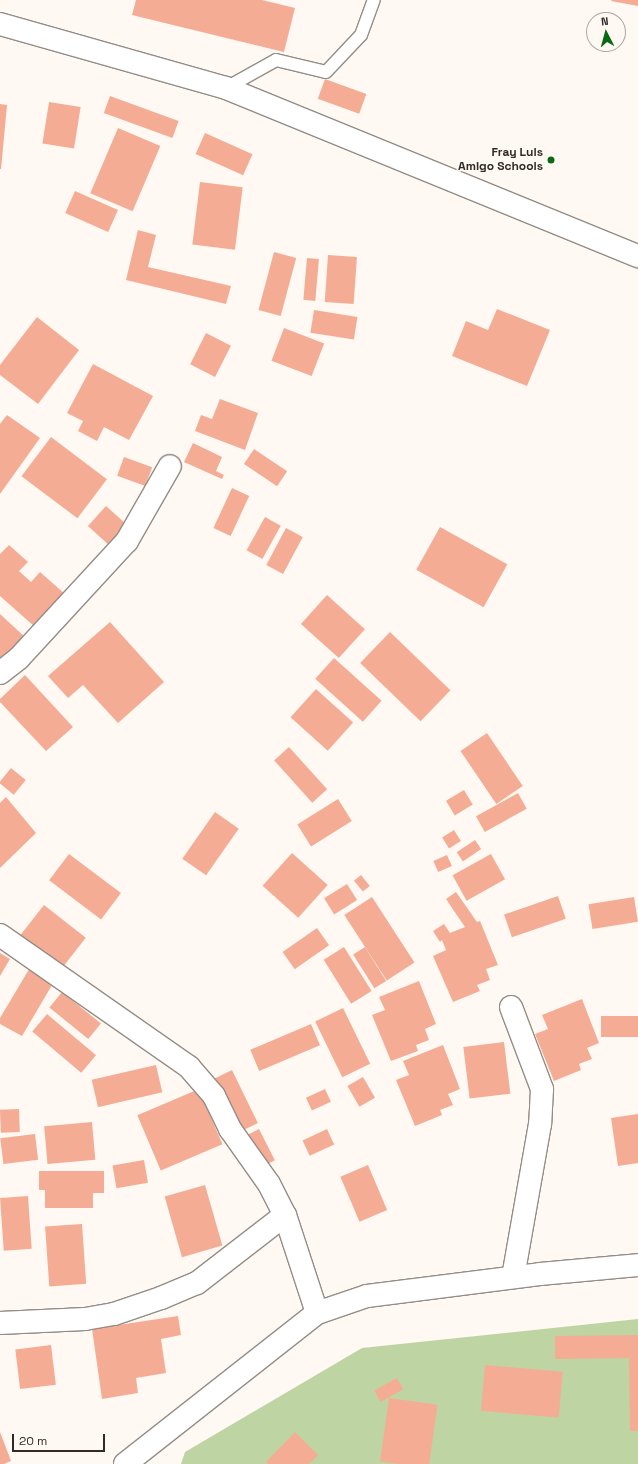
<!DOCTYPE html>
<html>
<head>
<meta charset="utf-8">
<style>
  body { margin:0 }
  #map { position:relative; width:638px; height:1464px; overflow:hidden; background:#fff8f3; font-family:"Space Grotesk",sans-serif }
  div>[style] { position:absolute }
  .green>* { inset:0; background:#bed4a3 }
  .building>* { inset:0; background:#f4ad94; transform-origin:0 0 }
  .roads { filter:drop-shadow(1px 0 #948d87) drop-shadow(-1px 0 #948d87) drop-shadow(0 1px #948d87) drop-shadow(0 -1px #948d87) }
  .service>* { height:12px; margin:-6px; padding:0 6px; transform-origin:6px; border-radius:6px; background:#fff }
  .minor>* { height:22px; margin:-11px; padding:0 11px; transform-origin:11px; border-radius:11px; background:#fff }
  .tertiary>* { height:22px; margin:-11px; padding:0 11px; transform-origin:11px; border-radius:11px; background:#fff }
  .dots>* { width:11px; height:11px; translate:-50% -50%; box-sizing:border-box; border:2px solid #fff8f3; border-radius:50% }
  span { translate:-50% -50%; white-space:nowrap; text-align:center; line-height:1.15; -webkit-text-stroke:3px #fff8f3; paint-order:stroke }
  .poi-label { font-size:12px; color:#2e2b28; font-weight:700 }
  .right { translate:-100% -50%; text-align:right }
  .north { position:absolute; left:586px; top:12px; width:40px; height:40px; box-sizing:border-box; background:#fff8f3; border:1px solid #aba6a2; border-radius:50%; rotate:354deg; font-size:11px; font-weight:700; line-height:16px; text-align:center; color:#2e2b28 }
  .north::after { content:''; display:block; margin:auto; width:14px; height:18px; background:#0c6913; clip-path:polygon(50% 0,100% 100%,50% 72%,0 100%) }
  .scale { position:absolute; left:12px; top:1434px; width:93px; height:18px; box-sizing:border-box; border:2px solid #2e2b28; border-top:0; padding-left:5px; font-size:12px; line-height:14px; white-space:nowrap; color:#2e2b28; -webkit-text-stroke:3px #fff8f3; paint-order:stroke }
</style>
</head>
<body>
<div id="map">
  <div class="green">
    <i style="clip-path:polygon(638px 1319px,638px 1464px,181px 1464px,185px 1452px,362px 1348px)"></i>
  </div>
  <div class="building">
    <i style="clip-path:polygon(136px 0,262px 0,295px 8px,284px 52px,132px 15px)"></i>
    <i style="clip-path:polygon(612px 0,638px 0,638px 6px,611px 1px)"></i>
    <i style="left:325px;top:79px;width:44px;height:21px;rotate:20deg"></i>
    <i style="left:110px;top:96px;width:73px;height:18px;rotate:20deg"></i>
    <i style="left:49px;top:102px;width:32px;height:42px;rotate:9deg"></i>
    <i style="clip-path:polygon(0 104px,7px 105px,1px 169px,0 169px)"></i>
    <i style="left:118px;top:128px;width:46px;height:71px;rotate:23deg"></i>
    <i style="left:205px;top:133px;width:52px;height:23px;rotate:24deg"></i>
    <i style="left:200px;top:182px;width:43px;height:63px;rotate:7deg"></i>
    <i style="left:75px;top:191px;width:47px;height:24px;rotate:24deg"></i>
    <i style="clip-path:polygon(138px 230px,156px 235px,148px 267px,231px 286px,226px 304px,126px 280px)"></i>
    <i style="left:274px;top:252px;width:23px;height:60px;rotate:15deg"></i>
    <i style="left:328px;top:255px;width:29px;height:47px;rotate:4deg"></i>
    <i style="left:307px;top:258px;width:12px;height:42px;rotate:5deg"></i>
    <i style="clip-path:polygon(497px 309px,550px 330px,527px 386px,452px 356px,466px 321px,488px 330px)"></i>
    <i style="left:314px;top:310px;width:44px;height:23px;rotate:9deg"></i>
    <i style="clip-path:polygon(37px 317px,79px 350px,38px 404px,0 375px,0 365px)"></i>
    <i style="left:284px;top:328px;width:43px;height:35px;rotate:21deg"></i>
    <i style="left:206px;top:333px;width:28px;height:35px;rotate:27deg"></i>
    <i style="clip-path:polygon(93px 364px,153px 396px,129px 440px,104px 427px,97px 441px,78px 431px,83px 421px,67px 413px)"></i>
    <i style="clip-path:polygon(220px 399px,258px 413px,245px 450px,195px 431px,201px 415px,212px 419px)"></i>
    <i style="clip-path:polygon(7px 415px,40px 438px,0 494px,0 424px)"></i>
    <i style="left:51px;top:437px;width:70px;height:49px;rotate:37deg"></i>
    <i style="clip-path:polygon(193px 443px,222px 457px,216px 471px,224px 475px,222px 479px,184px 462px)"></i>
    <i style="left:254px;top:449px;width:40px;height:18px;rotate:34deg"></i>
    <i style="left:124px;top:457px;width:30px;height:20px;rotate:20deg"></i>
    <i style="left:232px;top:488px;width:19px;height:44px;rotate:25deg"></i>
    <i style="left:106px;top:506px;width:30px;height:27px;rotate:42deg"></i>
    <i style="left:265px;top:517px;width:18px;height:38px;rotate:29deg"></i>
    <i style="left:440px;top:527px;width:77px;height:49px;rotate:29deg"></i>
    <i style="left:286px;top:528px;width:19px;height:42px;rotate:28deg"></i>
    <i style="clip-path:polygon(9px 545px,28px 562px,19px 571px,31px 582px,40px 572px,65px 594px,35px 627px,0 596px,0 554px)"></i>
    <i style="left:327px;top:595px;width:51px;height:39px;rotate:42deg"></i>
    <i style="clip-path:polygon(0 614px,26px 638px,0 660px)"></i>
    <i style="clip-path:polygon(110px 622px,164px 682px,118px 723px,83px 685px,68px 698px,48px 676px)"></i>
    <i style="left:390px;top:632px;width:84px;height:43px;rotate:44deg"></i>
    <i style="left:334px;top:658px;width:64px;height:28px;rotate:42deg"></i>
    <i style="clip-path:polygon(25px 675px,73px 727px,46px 751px,0 702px,0 699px)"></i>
    <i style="left:316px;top:689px;width:50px;height:38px;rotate:42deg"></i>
    <i style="left:487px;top:733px;width:64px;height:32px;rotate:56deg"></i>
    <i style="left:289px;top:747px;width:57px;height:20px;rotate:48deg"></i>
    <i style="left:11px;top:768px;width:19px;height:19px;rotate:39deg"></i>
    <i style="left:464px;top:790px;width:17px;height:21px;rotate:59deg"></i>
    <i style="left:518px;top:793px;width:18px;height:48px;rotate:61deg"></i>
    <i style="clip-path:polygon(6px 797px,36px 833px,0 868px,0 803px)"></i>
    <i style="left:338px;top:799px;width:26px;height:48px;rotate:58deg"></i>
    <i style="left:215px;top:812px;width:29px;height:57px;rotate:35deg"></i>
    <i style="left:454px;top:830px;width:13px;height:14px;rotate:58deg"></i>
    <i style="left:475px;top:840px;width:11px;height:22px;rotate:56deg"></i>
    <i style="left:292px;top:853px;width:48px;height:44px;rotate:42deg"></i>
    <i style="left:69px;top:854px;width:65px;height:33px;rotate:37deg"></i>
    <i style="left:491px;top:854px;width:29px;height:44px;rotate:61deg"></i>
    <i style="left:447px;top:855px;width:12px;height:15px;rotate:66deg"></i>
    <i style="left:361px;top:875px;width:14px;height:9px;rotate:51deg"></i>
    <i style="left:347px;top:884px;width:19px;height:27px;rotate:58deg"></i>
    <i style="clip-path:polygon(456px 892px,477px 922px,480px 921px,498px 965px,486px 969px,490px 980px,477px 985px,480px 991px,453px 1002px,433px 956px,446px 950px,442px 940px,440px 942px,433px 931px,444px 924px,450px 933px,465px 927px,446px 899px)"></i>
    <i style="left:558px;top:896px;width:24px;height:57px;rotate:71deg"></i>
    <i style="left:372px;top:897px;width:78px;height:33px;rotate:57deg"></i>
    <i style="left:634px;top:897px;width:25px;height:46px;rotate:81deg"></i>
    <i style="left:44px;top:905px;width:53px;height:41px;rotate:38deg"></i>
    <i style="left:317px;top:928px;width:21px;height:42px;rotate:55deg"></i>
    <i style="left:344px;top:947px;width:52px;height:24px;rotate:58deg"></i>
    <i style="left:365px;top:947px;width:40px;height:14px;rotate:58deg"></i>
    <i style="clip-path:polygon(0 953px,10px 959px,0 976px)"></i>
    <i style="clip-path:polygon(31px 966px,55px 980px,22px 1036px,0 1024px,0 1018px)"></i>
    <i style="clip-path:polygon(419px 981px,436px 1024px,425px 1029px,429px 1040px,416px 1045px,418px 1051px,391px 1061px,372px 1015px,385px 1010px,379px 997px)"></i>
    <i style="left:62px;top:992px;width:50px;height:20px;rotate:39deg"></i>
    <i style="clip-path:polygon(582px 999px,599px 1043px,587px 1048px,592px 1059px,579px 1064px,581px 1070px,554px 1081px,535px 1034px,548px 1029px,542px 1015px)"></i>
    <i style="left:343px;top:1008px;width:62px;height:31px;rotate:64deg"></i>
    <i style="left:47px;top:1014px;width:64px;height:23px;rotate:40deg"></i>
    <i style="left:638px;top:1016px;width:21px;height:37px;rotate:90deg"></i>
    <i style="left:311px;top:1024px;width:23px;height:66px;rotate:67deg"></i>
    <i style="left:504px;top:1042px;width:52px;height:41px;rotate:83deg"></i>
    <i style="clip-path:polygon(443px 1045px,460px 1089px,448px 1094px,453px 1105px,440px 1110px,442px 1115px,415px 1126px,396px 1080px,409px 1075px,403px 1061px)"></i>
    <i style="left:156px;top:1065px;width:28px;height:66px;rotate:77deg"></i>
    <i style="left:232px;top:1070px;width:59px;height:21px;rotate:64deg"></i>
    <i style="left:363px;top:1077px;width:24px;height:18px;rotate:60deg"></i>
    <i style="left:199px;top:1089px;width:60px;height:67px;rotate:67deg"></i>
    <i style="left:325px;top:1089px;width:14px;height:21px;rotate:65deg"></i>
    <i style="left:19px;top:1109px;width:23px;height:19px;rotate:88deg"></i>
    <i style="clip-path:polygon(638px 1114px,638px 1163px,618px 1166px,611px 1118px)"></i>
    <i style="left:92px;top:1122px;width:38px;height:48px;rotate:85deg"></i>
    <i style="left:259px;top:1129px;width:35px;height:16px;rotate:63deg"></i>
    <i style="left:327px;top:1129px;width:17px;height:27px;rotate:65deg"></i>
    <i style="left:35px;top:1134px;width:26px;height:35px;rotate:83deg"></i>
    <i style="left:144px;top:1160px;width:23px;height:32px;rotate:80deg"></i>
    <i style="left:368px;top:1165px;width:49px;height:30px;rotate:67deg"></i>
    <i style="clip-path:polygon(39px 1171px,104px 1171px,104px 1193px,93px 1193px,93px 1208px,45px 1208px,45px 1190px,39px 1190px)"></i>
    <i style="left:205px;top:1185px;width:63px;height:42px;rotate:74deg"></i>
    <i style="left:28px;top:1196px;width:53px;height:28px;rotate:86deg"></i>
    <i style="left:82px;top:1224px;width:60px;height:37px;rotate:86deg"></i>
    <i style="clip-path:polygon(178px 1316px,181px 1335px,161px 1339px,166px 1373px,136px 1378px,138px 1393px,102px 1399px,92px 1329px)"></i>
    <i style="clip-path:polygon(638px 1335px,638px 1431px,630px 1431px,629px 1358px,555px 1359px,555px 1336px)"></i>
    <i style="left:51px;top:1345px;width:40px;height:36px;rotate:83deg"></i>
    <i style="left:485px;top:1365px;width:78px;height:46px;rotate:5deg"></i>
    <i style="left:397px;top:1378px;width:13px;height:26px;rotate:61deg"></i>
    <i style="left:389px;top:1398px;width:49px;height:64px;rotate:8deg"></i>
    <i style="clip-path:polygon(0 1432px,11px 1461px,4px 1464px,0 1464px)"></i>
    <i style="clip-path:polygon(295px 1432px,318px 1455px,309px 1464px,268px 1464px,266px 1462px)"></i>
  </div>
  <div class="roads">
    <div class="service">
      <i style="left:226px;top:88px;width:57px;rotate:-29.2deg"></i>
      <i style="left:276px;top:60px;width:51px;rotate:13.5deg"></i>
      <i style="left:326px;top:72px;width:51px;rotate:-46.6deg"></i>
      <i style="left:361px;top:35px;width:37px;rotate:-70deg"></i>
    </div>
    <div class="minor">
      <i style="left:0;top:24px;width:235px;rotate:15.8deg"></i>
      <i style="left:226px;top:88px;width:445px;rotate:22.2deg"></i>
      <i style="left:0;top:673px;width:24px;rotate:-38deg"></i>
      <i style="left:19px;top:658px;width:159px;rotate:-47.3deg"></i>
      <i style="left:127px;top:541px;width:86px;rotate:-60.2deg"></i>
      <i style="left:0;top:935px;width:231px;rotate:34.9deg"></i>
      <i style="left:189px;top:1067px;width:38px;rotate:49deg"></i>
      <i style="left:214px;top:1096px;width:37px;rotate:64deg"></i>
      <i style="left:230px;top:1129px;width:67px;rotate:54.7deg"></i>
      <i style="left:269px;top:1184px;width:35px;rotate:63deg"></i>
      <i style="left:285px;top:1215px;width:103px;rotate:71.9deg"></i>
      <i style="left:511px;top:1007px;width:88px;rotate:69.3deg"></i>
      <i style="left:542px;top:1089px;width:35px;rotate:93deg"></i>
      <i style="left:540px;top:1124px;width:155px;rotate:100deg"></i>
      <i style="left:0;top:1323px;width:85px;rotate:-2.7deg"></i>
      <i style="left:85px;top:1319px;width:29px;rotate:-10deg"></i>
      <i style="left:114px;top:1314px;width:50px;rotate:-18.8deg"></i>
      <i style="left:161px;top:1298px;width:39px;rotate:-23deg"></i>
      <i style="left:197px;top:1283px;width:111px;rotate:-37.7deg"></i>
    </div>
    <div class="tertiary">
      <i style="left:125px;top:1464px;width:244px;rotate:-38.2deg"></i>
      <i style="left:317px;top:1313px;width:53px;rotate:-18.8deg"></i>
      <i style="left:367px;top:1296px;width:174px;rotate:-7.2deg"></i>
      <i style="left:540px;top:1274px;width:98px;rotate:-5.2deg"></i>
    </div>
  </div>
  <div class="dots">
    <i style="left:551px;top:160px;background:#0c6913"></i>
  </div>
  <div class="poi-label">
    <span class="right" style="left:543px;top:160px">Fray Luis<br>Amigo Schools</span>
  </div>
  <div class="north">N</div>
  <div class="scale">20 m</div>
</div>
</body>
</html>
